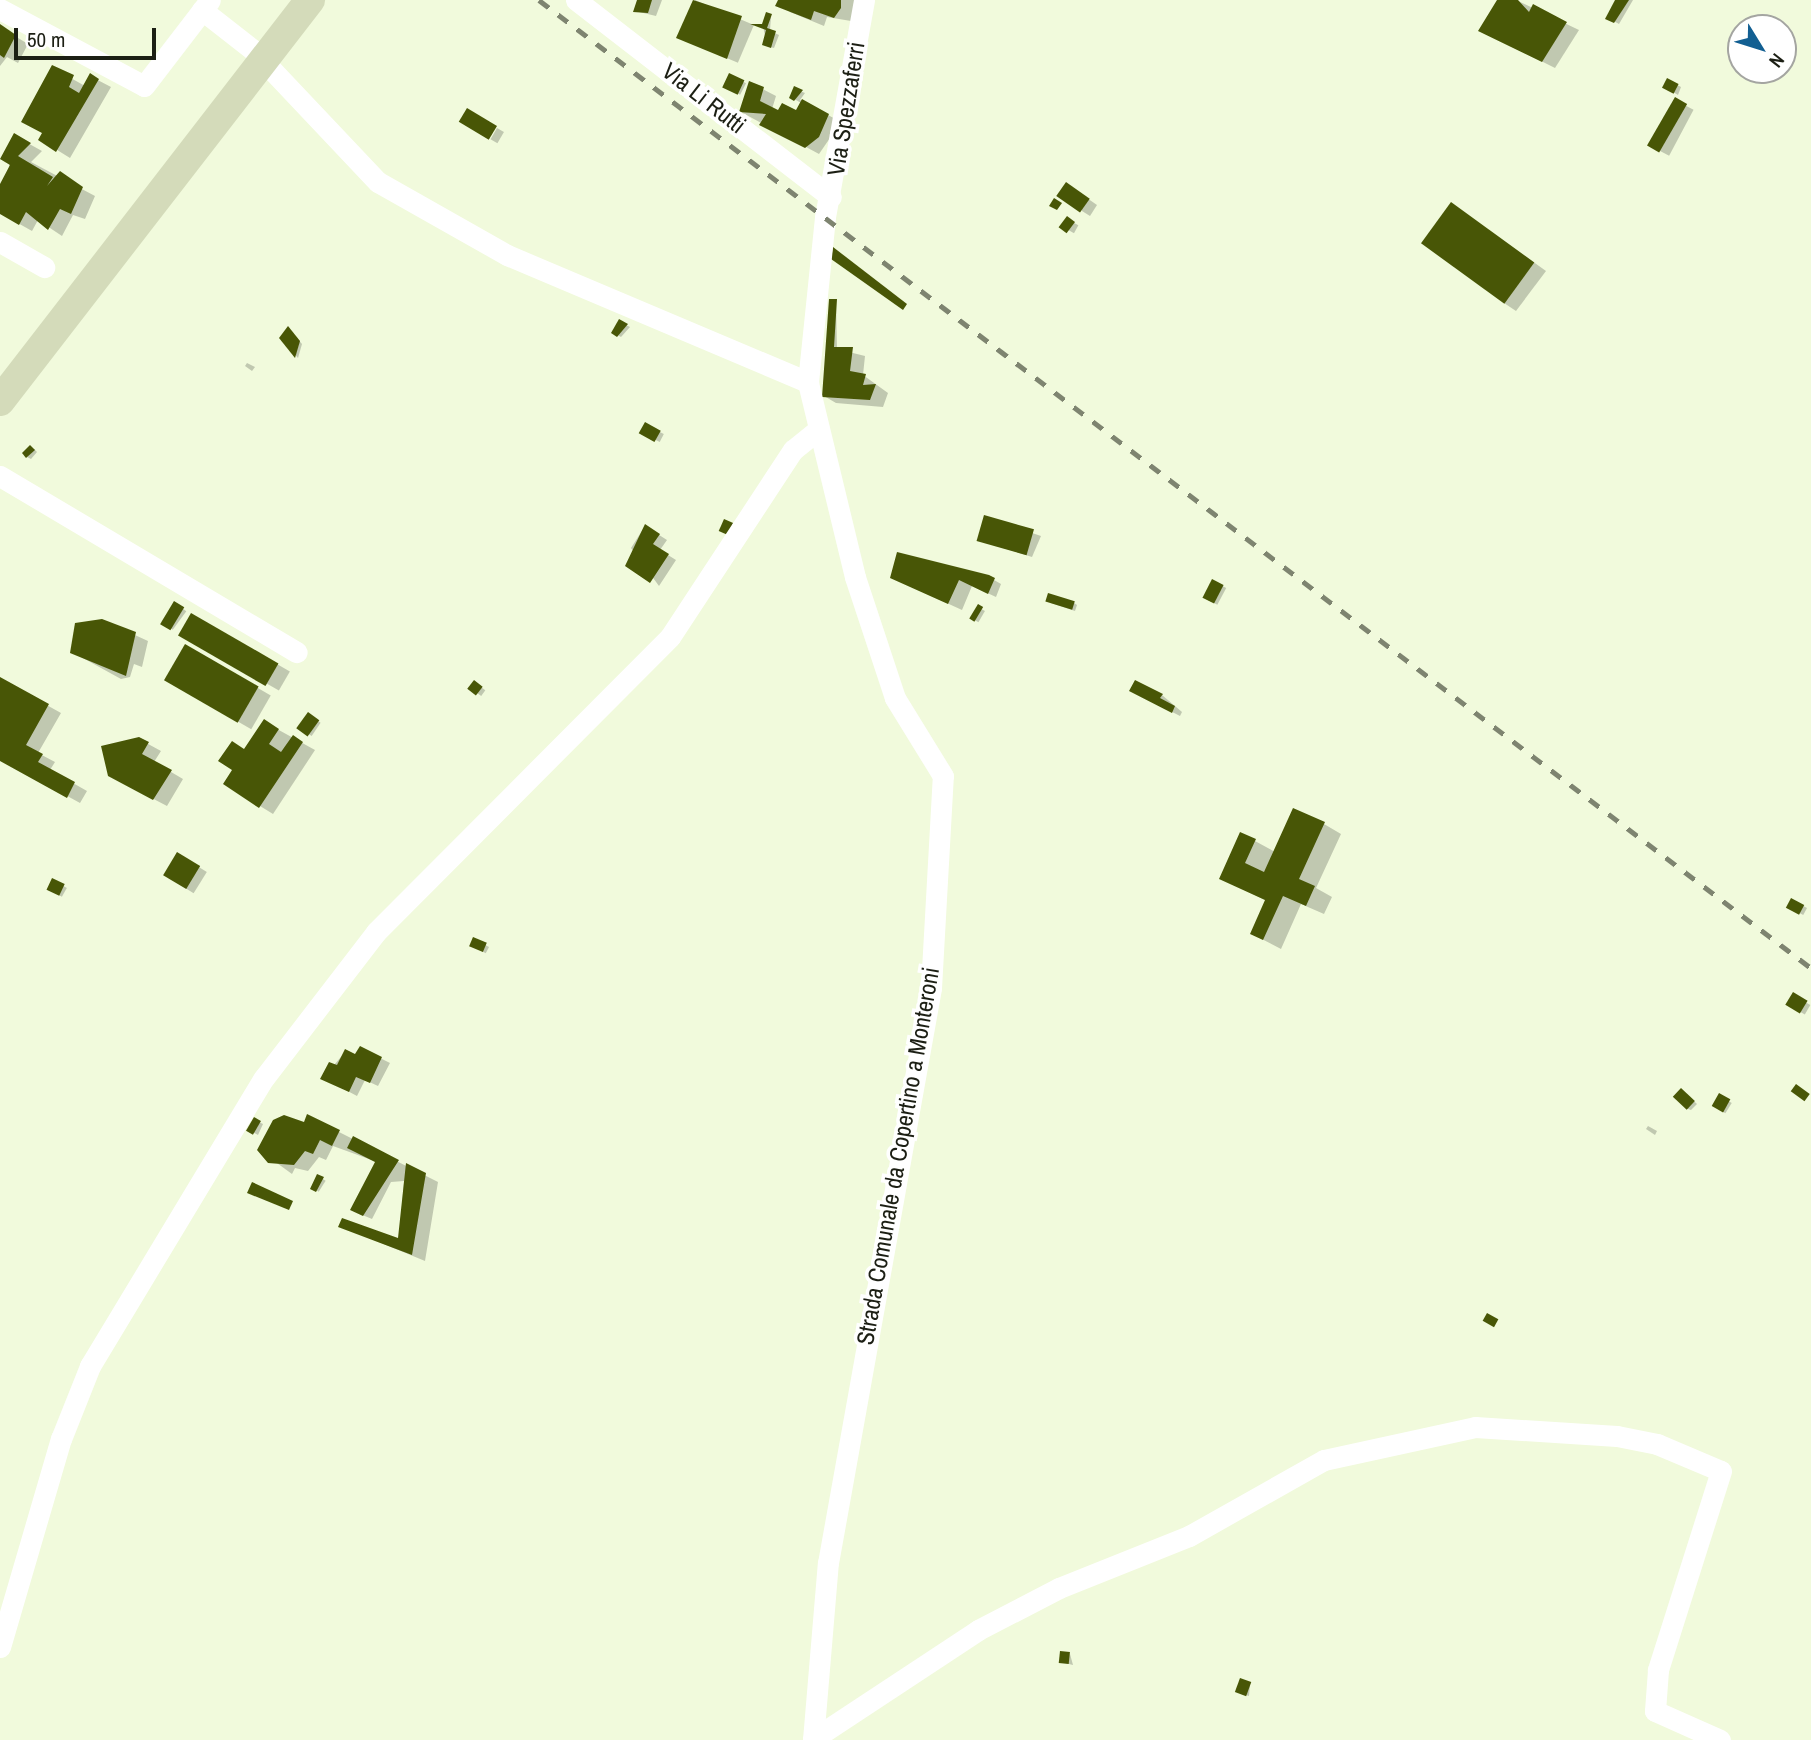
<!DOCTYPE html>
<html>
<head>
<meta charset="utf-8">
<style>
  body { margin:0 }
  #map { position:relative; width:1811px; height:1740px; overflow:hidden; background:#f1fadc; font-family:"Archivo Narrow",sans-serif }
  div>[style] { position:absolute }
  .shadow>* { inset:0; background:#0003; transform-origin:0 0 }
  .building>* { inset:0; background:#485606; transform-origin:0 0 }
  .street>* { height:21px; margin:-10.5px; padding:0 10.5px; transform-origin:10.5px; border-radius:10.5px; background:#fff }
  .secondary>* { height:30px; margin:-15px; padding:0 15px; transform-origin:15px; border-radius:15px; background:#d4dbba }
  .rail>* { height:5px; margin-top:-2.5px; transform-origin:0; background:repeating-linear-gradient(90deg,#7e8470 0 12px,transparent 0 24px) }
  span { translate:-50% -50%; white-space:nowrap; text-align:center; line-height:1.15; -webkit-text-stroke:7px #fff; paint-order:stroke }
  .street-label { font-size:24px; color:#1c1f14 }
  .north { position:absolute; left:1727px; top:14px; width:70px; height:70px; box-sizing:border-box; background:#fff; border:2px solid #a4a5a1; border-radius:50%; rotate:128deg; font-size:19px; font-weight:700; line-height:28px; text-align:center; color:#1c1f14 }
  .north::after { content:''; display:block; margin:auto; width:24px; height:32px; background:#125f92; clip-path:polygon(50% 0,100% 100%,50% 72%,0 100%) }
  .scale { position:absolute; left:14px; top:28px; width:142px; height:32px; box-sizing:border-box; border:4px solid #1c1f14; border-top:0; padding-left:9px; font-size:21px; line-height:24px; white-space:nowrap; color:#1c1f14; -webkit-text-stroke:5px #fff; paint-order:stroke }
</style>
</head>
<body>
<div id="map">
  <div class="shadow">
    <i style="clip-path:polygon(639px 0,662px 0,656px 16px,635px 11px)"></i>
    <i style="left:695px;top:0;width:64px;height:41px;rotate:23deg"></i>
    <i style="clip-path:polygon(780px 0,857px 0,851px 21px,827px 17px,824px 26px,790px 12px)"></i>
    <i style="clip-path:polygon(1499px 0,1516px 0,1579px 30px,1555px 68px,1493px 37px)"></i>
    <i style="clip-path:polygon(1617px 0,1633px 0,1619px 24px,1608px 18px)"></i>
    <i style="clip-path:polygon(771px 16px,770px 31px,779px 35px,774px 48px,767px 46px,763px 26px)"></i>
    <i style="clip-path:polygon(0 27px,28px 44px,18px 63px,7px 57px,0 66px)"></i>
    <i style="clip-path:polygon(53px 68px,85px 86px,90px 76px,111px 87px,70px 158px,41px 140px)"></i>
    <i style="left:730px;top:75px;width:18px;height:13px;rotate:27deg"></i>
    <i style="clip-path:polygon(1668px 80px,1681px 87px,1678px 95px,1665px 87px)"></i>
    <i style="clip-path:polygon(751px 83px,776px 96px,772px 109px,779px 113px,796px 113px,801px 103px,791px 97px,795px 89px,805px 93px,800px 100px,841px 122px,819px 154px,741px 112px)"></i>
    <i style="left:1675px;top:100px;width:21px;height:52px;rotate:28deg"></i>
    <i style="left:497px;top:128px;width:8px;height:13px;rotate:30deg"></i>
    <i style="clip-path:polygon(15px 136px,42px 151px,31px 162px,95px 196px,85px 219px,73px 215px,62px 236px,38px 220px,32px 231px,0 213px)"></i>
    <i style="clip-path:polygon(1074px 189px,1097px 205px,1090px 216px,1082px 211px)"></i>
    <i style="clip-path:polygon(1452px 204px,1546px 271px,1516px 311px,1504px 303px)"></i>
    <i style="left:1067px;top:219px;width:13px;height:9px;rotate:29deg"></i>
    <i style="clip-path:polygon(836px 301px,837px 349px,865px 356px,863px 375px,888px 393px,883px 407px,836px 403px,824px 396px)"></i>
    <i style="clip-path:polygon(620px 322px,630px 327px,621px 337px,614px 333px)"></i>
    <i style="clip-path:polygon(289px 329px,302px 344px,298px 358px,281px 338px)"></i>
    <i style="clip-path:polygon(247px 363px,255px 367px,252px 371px,245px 366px)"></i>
    <i style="left:646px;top:425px;width:20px;height:9px;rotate:27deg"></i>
    <i style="clip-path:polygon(34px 449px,37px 452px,31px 459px,27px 457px)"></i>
    <i style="clip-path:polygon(985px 517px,1041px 536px,1032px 557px,981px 541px)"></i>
    <i style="clip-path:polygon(645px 526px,667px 540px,660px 550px,676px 560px,659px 586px,631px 548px)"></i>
    <i style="clip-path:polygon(989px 577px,1001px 584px,996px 597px,972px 586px,962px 610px,892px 578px)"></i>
    <i style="left:1213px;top:581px;width:15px;height:19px;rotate:28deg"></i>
    <i style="left:175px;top:603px;width:14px;height:23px;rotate:36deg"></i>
    <i style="clip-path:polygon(1051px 603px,1074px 603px,1077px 605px,1075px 611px)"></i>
    <i style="left:978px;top:607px;width:8px;height:13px;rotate:30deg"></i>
    <i style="left:192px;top:615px;width:113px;height:22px;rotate:30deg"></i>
    <i style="clip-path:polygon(102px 620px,148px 641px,142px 667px,134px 664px,130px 677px,121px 679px,72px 652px)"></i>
    <i style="left:185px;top:646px;width:99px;height:39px;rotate:30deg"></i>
    <i style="clip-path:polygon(0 679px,61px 713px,38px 753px,55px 762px,50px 770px,87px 791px,80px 803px,0 759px)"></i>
    <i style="left:474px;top:682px;width:14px;height:7px;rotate:36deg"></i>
    <i style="clip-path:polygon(1139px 695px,1162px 695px,1182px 712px,1180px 716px)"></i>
    <i style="left:309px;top:715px;width:14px;height:16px;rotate:34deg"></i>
    <i style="clip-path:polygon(277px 729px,315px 750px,273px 814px,260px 806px,245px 750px)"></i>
    <i style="clip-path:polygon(139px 739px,161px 751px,154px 762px,183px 779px,167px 806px,123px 783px)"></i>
    <i style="clip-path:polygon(1324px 824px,1341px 834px,1316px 888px,1332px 897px,1324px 914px,1301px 904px,1281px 949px,1252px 934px,1267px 901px,1221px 878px,1255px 841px,1275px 852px)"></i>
    <i style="left:178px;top:854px;width:34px;height:25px;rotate:32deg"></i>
    <i style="left:53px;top:880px;width:16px;height:10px;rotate:30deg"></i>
    <i style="left:1792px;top:900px;width:17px;height:8px;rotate:28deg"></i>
    <i style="left:474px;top:939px;width:17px;height:7px;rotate:28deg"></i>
    <i style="left:1793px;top:995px;width:20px;height:11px;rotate:30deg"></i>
    <i style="clip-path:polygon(360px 1048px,390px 1063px,378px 1086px,365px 1080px,357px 1096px,323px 1078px,346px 1051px,356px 1056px)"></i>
    <i style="clip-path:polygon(1684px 1092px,1697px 1104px,1691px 1110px,1688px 1109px)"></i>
    <i style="left:1719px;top:1095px;width:15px;height:12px;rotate:32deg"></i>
    <i style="clip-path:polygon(255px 1120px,263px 1124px,258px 1135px,249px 1130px)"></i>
    <i style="clip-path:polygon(1648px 1126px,1657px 1131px,1655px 1135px,1646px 1129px)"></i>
    <i style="clip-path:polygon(339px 1132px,438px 1182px,425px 1261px,340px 1226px,399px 1241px,404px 1181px,391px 1182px,372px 1219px,360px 1214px,377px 1162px,333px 1146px,326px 1160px,319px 1157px,308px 1171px,295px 1168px,292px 1174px,259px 1150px)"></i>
    <i style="left:318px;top:1176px;width:9px;height:13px;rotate:32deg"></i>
    <i style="clip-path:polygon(1070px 1654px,1073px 1665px,1061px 1662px)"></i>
    <i style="clip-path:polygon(1250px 1684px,1249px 1696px,1240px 1693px)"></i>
  </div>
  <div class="building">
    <i style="clip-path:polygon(637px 0,652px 0,648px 13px,633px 12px)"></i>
    <i style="clip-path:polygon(693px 0,742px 16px,727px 59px,676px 38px)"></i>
    <i style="clip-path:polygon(778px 0,841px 0,841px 8px,834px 18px,814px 11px,811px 20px,775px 6px)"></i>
    <i style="clip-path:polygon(1497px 0,1518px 0,1529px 12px,1533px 4px,1567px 22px,1542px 62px,1478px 31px)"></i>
    <i style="clip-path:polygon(1615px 0,1629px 0,1614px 23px,1605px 19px)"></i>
    <i style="clip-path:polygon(766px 12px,772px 14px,767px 28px,776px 31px,771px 48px,762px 45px,766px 30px,750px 24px,762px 24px)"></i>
    <i style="clip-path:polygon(0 24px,16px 35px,4px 58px,0 55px)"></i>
    <i style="clip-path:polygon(52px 65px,74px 75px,69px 87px,79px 93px,90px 73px,99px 79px,56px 152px,38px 140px,42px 133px,21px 122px)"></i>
    <i style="left:729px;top:73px;width:17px;height:16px;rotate:25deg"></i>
    <i style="left:1667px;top:78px;width:13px;height:11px;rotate:27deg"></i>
    <i style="clip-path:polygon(749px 81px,764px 87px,760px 101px,778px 110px,782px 103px,796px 110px,802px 99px,829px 114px,819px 137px,805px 148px,759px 125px,766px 114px,739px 112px)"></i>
    <i style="clip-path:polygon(794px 86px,803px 90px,794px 101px,789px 98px)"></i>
    <i style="left:1675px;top:97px;width:14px;height:56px;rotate:30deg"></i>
    <i style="left:467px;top:108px;width:35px;height:16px;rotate:31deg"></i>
    <i style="clip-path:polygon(14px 133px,31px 143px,18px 156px,53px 177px,47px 186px,60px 171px,83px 187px,71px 214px,60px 209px,48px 230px,26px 212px,19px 225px,0 214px,0 184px,10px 165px,0 159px)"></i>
    <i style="left:1066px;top:182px;width:29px;height:17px;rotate:35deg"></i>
    <i style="clip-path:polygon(1054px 198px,1062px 203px,1057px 210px,1049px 206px)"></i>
    <i style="left:1451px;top:202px;width:103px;height:51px;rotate:36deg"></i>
    <i style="left:1067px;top:216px;width:10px;height:14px;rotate:37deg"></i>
    <i style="clip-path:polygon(833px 247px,907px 304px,903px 310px,831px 259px)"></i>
    <i style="clip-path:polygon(829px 299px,837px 299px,834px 347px,853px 347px,850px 371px,866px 374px,863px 385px,876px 384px,870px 400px,822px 397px)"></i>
    <i style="clip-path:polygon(619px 319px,628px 324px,617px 337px,611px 333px)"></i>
    <i style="clip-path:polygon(288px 326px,300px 341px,295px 358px,279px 338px)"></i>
    <i style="left:645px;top:422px;width:18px;height:13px;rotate:29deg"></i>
    <i style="clip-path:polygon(30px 445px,35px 450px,26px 458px,22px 453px)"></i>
    <i style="left:984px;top:515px;width:52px;height:27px;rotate:16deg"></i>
    <i style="left:724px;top:519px;width:10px;height:13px;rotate:24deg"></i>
    <i style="clip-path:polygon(645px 524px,660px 534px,653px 544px,669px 554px,650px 583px,625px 566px)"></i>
    <i style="clip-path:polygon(897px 552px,989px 575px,995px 578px,988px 594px,959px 580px,948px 604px,890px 578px)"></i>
    <i style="left:1212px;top:579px;width:13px;height:21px;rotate:27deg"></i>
    <i style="left:1048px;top:593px;width:28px;height:9px;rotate:17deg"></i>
    <i style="left:174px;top:601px;width:12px;height:27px;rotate:31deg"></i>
    <i style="left:978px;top:604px;width:6px;height:17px;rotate:31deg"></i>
    <i style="left:191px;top:613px;width:101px;height:26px;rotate:30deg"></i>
    <i style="clip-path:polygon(102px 619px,136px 632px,126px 676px,70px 653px,75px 623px)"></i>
    <i style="left:185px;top:644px;width:85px;height:42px;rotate:30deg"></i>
    <i style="clip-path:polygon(0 677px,49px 704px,26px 745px,43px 754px,38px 762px,75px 782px,67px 798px,0 761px)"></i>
    <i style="left:474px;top:680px;width:11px;height:11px;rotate:38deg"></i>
    <i style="clip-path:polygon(1135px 680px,1163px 694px,1160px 698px,1175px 706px,1172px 713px,1129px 691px)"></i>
    <i style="left:308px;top:712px;width:14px;height:20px;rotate:36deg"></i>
    <i style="clip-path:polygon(264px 719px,279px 729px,269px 744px,281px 752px,293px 735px,303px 742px,259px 808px,223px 784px,232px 770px,218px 761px,232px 741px,244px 749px)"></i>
    <i style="clip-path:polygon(139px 737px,149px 742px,142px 754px,172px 770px,153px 800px,108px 776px,101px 746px)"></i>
    <i style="clip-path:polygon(1293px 808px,1325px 822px,1299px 879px,1315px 886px,1306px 906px,1283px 896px,1263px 940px,1250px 934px,1265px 900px,1219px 879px,1240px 832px,1256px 839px,1245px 863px,1264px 872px)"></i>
    <i style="left:177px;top:852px;width:27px;height:27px;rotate:31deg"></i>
    <i style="left:52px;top:878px;width:14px;height:13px;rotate:25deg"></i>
    <i style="left:1791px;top:898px;width:15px;height:11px;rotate:28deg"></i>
    <i style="left:473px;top:937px;width:15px;height:10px;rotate:23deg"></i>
    <i style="left:1793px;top:992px;width:17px;height:15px;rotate:31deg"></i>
    <i style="clip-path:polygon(360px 1046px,382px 1057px,370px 1083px,356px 1077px,349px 1092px,320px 1079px,329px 1062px,337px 1065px,345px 1049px,355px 1054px)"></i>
    <i style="left:1796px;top:1084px;width:17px;height:9px;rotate:36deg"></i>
    <i style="left:1681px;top:1088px;width:19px;height:12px;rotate:43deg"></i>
    <i style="left:1719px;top:1093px;width:13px;height:15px;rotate:29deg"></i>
    <i style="clip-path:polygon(307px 1114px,340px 1130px,332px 1146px,320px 1140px,313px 1154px,305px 1151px,294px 1165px,268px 1163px,257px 1150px,273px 1120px,284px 1115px,304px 1122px)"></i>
    <i style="left:254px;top:1117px;width:8px;height:16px;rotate:30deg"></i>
    <i style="clip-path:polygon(353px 1136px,399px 1160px,363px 1216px,350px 1210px,375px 1162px,347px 1148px)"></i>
    <i style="clip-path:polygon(406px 1163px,426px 1173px,412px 1255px,338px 1227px,342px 1218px,398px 1238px)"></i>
    <i style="clip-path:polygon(317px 1174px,324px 1177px,316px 1192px,310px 1189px)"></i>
    <i style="clip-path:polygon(252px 1182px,293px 1201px,289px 1210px,247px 1193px)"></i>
    <i style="left:1487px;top:1313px;width:13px;height:9px;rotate:29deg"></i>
    <i style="left:1060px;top:1651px;width:10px;height:12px;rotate:6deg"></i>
    <i style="left:1240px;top:1678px;width:12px;height:15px;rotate:20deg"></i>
  </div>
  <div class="street">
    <i style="left:576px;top:0;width:322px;rotate:37.7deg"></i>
    <i style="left:0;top:9px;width:163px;rotate:28.1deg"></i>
    <i style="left:144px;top:86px;width:108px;rotate:-52.5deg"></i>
    <i style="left:202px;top:10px;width:65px;rotate:38.1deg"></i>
    <i style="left:253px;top:50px;width:182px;rotate:46.6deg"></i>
    <i style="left:378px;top:182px;width:148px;rotate:29.5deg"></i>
    <i style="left:507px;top:255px;width:327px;rotate:22.9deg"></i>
    <i style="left:0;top:242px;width:51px;rotate:29.6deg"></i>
    <i style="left:0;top:476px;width:345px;rotate:30.7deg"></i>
    <i style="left:0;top:1647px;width:217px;rotate:-73.7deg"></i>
    <i style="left:61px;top:1439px;width:79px;rotate:-68.3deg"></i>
    <i style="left:90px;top:1366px;width:336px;rotate:-58.9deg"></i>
    <i style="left:264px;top:1078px;width:184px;rotate:-52.5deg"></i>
    <i style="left:376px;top:932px;width:416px;rotate:-45.1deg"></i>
    <i style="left:670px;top:637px;width:224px;rotate:-56.7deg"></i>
    <i style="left:793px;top:450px;width:33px;rotate:-39deg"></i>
    <i style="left:813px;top:1739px;width:198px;rotate:-33.4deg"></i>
    <i style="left:978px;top:1630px;width:91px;rotate:-27.4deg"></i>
    <i style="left:1059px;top:1588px;width:140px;rotate:-21.8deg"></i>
    <i style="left:1189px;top:1536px;width:155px;rotate:-29.4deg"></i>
    <i style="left:1324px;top:1460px;width:155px;rotate:-12.3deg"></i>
    <i style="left:1475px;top:1427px;width:142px;rotate:3.6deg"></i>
    <i style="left:1617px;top:1436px;width:41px;rotate:11.3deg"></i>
    <i style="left:1657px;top:1444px;width:69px;rotate:22.9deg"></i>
    <i style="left:1721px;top:1471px;width:209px;rotate:107.6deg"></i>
    <i style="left:1658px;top:1670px;width:41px;rotate:94.2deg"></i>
    <i style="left:1655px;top:1711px;width:71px;rotate:24deg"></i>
    <i style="left:813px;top:1740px;width:178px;rotate:-85.2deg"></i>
    <i style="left:828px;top:1563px;width:584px;rotate:-79.84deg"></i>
    <i style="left:931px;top:988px;width:212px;rotate:-86.8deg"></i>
    <i style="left:943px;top:776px;width:92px;rotate:-121.6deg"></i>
    <i style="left:895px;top:698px;width:127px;rotate:-108.3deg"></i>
    <i style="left:855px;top:577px;width:201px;rotate:-103.6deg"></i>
    <i style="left:808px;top:382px;width:166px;rotate:-84.1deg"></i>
    <i style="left:825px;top:217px;width:220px;rotate:-79.8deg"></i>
  </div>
  <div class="secondary">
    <i style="left:0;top:401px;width:507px;rotate:-52.29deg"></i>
  </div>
  <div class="rail">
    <i style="left:539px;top:0;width:1598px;rotate:37.27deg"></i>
  </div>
  <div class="street-label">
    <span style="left:704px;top:98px;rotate:38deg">Via Li Rutti</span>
    <span style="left:846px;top:109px;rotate:-81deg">Via Spezzaferri</span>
    <span style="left:898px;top:1156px;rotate:-80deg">Strada Comunale da Copertino a Monteroni</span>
  </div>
  <div class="north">N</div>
  <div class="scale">50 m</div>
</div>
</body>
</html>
